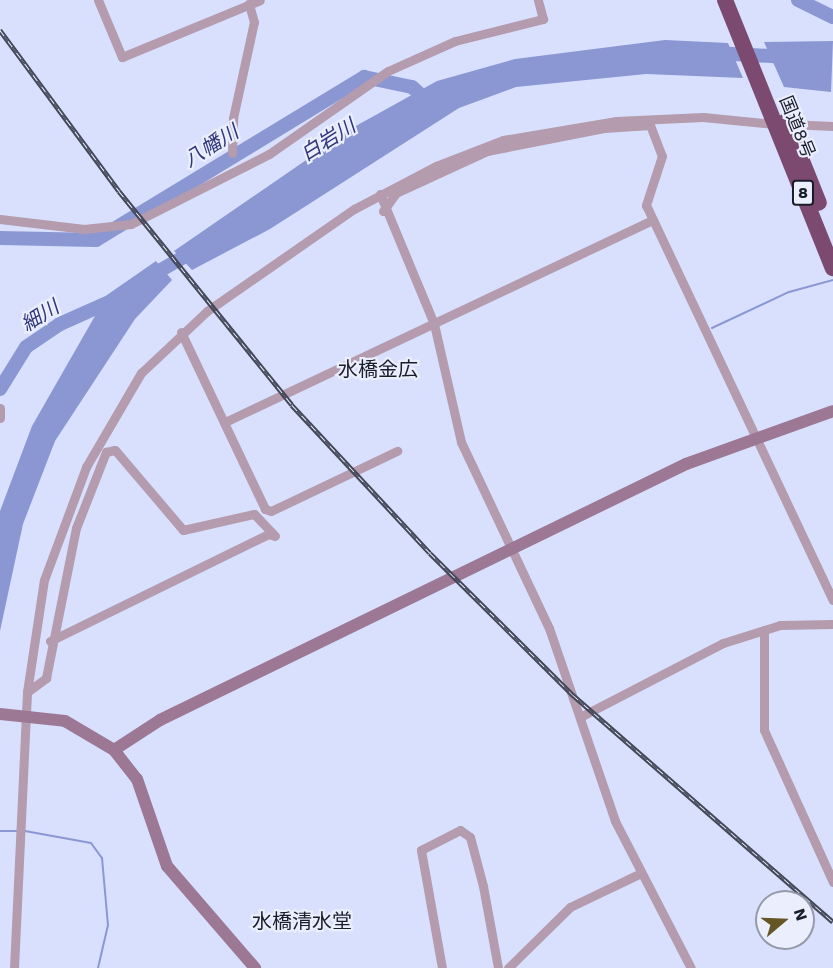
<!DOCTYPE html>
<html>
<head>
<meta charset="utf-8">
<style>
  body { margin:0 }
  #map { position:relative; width:833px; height:968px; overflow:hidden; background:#d8e0fe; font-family:"Work Sans","Noto Sans JP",sans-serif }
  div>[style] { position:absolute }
  .water>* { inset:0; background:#8b97d2 }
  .stream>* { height:2px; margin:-1px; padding:0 1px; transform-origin:1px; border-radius:1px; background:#8b97d2 }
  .river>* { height:14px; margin:-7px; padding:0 7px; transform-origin:7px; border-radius:7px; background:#8b97d2 }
  .street>* { height:9px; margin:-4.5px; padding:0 4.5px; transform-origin:4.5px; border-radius:4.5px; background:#b49bad }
  .secondary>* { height:12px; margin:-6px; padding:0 6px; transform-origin:6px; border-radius:6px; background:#9c7894 }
  .highway>* { height:16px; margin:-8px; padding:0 8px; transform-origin:8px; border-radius:8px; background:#7c4a71 }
  .rail>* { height:4.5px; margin-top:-2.25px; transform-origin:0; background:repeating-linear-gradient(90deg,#eaeefd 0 7px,#434758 0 14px); box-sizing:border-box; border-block:2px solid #434758 }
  span { translate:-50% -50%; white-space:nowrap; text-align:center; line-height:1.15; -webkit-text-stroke:4.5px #eaeefd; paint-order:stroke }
  .shield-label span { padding:2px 4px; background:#eaeefd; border:2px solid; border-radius:4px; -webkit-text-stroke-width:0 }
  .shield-label { font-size:16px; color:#191c29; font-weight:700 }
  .street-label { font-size:18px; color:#191c29 }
  .water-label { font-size:20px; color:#2e357b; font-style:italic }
  .neighbourhood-label { font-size:20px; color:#191c29 }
  .north { position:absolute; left:755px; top:890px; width:60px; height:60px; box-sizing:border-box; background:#eaeefd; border:2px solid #969aa8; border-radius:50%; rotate:71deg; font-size:16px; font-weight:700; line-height:24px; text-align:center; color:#191c29 }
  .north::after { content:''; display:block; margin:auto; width:21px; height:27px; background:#645724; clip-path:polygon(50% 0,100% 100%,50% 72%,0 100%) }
</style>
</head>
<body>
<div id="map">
  <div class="water">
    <i style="clip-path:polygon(665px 40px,728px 43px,743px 78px,646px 74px,516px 87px,459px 108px,270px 229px,192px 270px,174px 251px,354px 127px,437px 81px,515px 59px)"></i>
    <i style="clip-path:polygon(833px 41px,831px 92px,784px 87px,764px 42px)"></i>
    <i style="clip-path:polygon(156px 261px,172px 280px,135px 319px,55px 441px,23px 524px,0 631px,0 511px,32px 426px,107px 295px)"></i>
  </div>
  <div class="stream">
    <i style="left:712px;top:328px;width:85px;rotate:-25.1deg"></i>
    <i style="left:789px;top:292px;width:46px;rotate:-15.3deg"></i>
    <i style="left:0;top:831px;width:19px"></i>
    <i style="left:25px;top:831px;width:67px;rotate:10.3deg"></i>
    <i style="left:91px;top:843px;width:19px;rotate:54deg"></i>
    <i style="left:102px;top:858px;width:67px;rotate:84.9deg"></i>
    <i style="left:108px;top:925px;width:44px;rotate:103.1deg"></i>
  </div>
  <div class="river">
    <i style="left:798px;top:0;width:39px;rotate:26deg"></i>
    <i style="left:715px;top:53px;width:74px;rotate:3.1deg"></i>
    <i style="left:0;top:238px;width:96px;rotate:1.2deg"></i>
    <i style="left:96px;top:240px;width:314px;rotate:-31.3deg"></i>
    <i style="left:364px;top:77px;width:49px;rotate:11.8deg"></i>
    <i style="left:412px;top:87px;width:25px;rotate:42deg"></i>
    <i style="left:147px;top:278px;width:56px;rotate:-29.7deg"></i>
    <i style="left:0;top:389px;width:49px;rotate:-58.2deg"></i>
    <i style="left:26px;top:347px;width:41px;rotate:-34.1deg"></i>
    <i style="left:60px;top:324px;width:64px;rotate:-24.1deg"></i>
  </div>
  <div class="street">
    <i style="left:98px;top:0;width:62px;rotate:67.2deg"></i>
    <i style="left:122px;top:57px;width:149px;rotate:-22.4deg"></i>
    <i style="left:787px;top:124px;width:46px;rotate:2.5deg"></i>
    <i style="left:232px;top:153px;width:35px;rotate:-88deg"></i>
    <i style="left:233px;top:118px;width:98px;rotate:-77.7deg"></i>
    <i style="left:254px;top:22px;width:19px;rotate:-106deg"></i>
    <i style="left:380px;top:194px;width:141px;rotate:67.4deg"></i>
    <i style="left:434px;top:324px;width:121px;rotate:77.1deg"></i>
    <i style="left:461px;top:442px;width:206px;rotate:64.7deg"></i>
    <i style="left:549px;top:628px;width:204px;rotate:71.1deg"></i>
    <i style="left:615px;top:821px;width:165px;rotate:62.7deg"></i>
    <i style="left:383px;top:211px;width:22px;rotate:-54deg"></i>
    <i style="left:396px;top:193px;width:100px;rotate:-24.8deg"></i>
    <i style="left:487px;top:151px;width:119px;rotate:-11.1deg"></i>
    <i style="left:604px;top:128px;width:46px;rotate:-3.7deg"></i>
    <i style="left:650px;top:125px;width:33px;rotate:69deg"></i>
    <i style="left:662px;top:156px;width:52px;rotate:108.1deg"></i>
    <i style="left:646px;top:205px;width:437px;rotate:64.7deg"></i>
    <i style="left:0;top:219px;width:85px;rotate:6.8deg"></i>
    <i style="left:84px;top:229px;width:47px;rotate:-6.1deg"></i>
    <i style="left:131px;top:224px;width:155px;rotate:-26.9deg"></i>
    <i style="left:269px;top:154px;width:145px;rotate:-34.9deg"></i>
    <i style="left:388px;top:71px;width:73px;rotate:-24.1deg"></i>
    <i style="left:455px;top:41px;width:91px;rotate:-14deg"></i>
    <i style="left:543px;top:19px;width:20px;rotate:-105deg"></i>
    <i style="left:181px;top:332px;width:196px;rotate:64.6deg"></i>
    <i style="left:265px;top:509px;width:6px;rotate:18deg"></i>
    <i style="left:271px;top:511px;width:140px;rotate:-25.5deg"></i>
    <i style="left:0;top:408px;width:10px;rotate:90deg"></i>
    <i style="left:225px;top:422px;width:473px;rotate:-25.3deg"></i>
    <i style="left:764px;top:630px;width:100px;rotate:90deg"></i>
    <i style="left:764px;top:730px;width:167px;rotate:65.6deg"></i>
    <i style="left:50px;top:641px;width:243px;rotate:-26.1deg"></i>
    <i style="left:268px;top:534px;width:7px;rotate:16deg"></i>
    <i style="left:27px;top:692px;width:113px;rotate:-81.4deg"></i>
    <i style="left:44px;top:580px;width:121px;rotate:-69.6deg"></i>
    <i style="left:86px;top:467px;width:109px;rotate:-59.7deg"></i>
    <i style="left:141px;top:373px;width:91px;rotate:-43.2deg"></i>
    <i style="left:207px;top:311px;width:179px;rotate:-34.8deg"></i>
    <i style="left:354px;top:209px;width:93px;rotate:-27.7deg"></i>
    <i style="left:436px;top:166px;width:72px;rotate:-21.2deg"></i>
    <i style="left:503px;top:140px;width:115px;rotate:-9.5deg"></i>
    <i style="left:616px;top:121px;width:87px;rotate:-2.6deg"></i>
    <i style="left:703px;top:117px;width:72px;rotate:5.6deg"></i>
    <i style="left:580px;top:717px;width:161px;rotate:-27.4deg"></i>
    <i style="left:723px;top:643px;width:60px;rotate:-17.5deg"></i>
    <i style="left:780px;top:625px;width:53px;rotate:-1.1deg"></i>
    <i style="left:14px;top:968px;width:276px;rotate:-87.3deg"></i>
    <i style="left:27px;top:692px;width:24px;rotate:-36deg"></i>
    <i style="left:46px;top:678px;width:153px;rotate:-78.7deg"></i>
    <i style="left:76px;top:528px;width:82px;rotate:-68.5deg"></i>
    <i style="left:106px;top:452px;width:9px;rotate:-13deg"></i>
    <i style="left:115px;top:450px;width:105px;rotate:49.6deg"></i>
    <i style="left:183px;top:530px;width:73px;rotate:-12.7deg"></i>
    <i style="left:254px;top:514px;width:30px;rotate:46deg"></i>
    <i style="left:442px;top:968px;width:120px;rotate:-100.1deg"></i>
    <i style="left:421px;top:850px;width:44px;rotate:-27.1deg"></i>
    <i style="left:460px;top:830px;width:12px;rotate:35deg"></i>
    <i style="left:470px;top:837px;width:51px;rotate:75.1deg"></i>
    <i style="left:483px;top:886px;width:83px;rotate:79.6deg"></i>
    <i style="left:508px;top:968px;width:87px;rotate:-44.5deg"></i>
    <i style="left:570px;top:907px;width:79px;rotate:-25.6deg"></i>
  </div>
  <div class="secondary">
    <i style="left:0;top:714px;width:65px;rotate:6.1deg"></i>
    <i style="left:65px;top:721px;width:57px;rotate:30.6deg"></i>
    <i style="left:114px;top:750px;width:37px;rotate:52deg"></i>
    <i style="left:137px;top:779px;width:92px;rotate:71deg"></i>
    <i style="left:167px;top:866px;width:135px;rotate:49.2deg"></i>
    <i style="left:114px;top:750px;width:55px;rotate:-33.1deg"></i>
    <i style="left:160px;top:720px;width:585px;rotate:-25.95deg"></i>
    <i style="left:686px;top:464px;width:156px;rotate:-19.8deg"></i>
  </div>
  <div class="highway">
    <i style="left:725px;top:0;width:289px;rotate:68.1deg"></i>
    <i style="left:786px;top:121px;width:88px;rotate:68.1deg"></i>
  </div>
  <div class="rail">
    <i style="left:0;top:30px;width:200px;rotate:53.5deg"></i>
    <i style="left:119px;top:191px;width:275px;rotate:51deg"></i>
    <i style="left:292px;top:405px;width:202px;rotate:47deg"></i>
    <i style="left:430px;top:553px;width:202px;rotate:44.8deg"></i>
    <i style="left:573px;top:695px;width:345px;rotate:41.1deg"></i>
  </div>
  <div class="shield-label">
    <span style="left:803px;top:193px">8</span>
  </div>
  <div class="street-label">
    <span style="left:797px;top:127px;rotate:68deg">国道8号</span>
  </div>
  <div class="water-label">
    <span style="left:328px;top:140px;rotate:-32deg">白岩川</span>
    <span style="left:211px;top:146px;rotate:-32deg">八幡川</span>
    <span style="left:40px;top:316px;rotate:-32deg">細川</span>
  </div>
  <div class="neighbourhood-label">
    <span style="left:378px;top:369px">水橋金広</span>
    <span style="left:302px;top:921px">水橋清水堂</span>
  </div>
  <div class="north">N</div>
</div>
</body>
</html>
